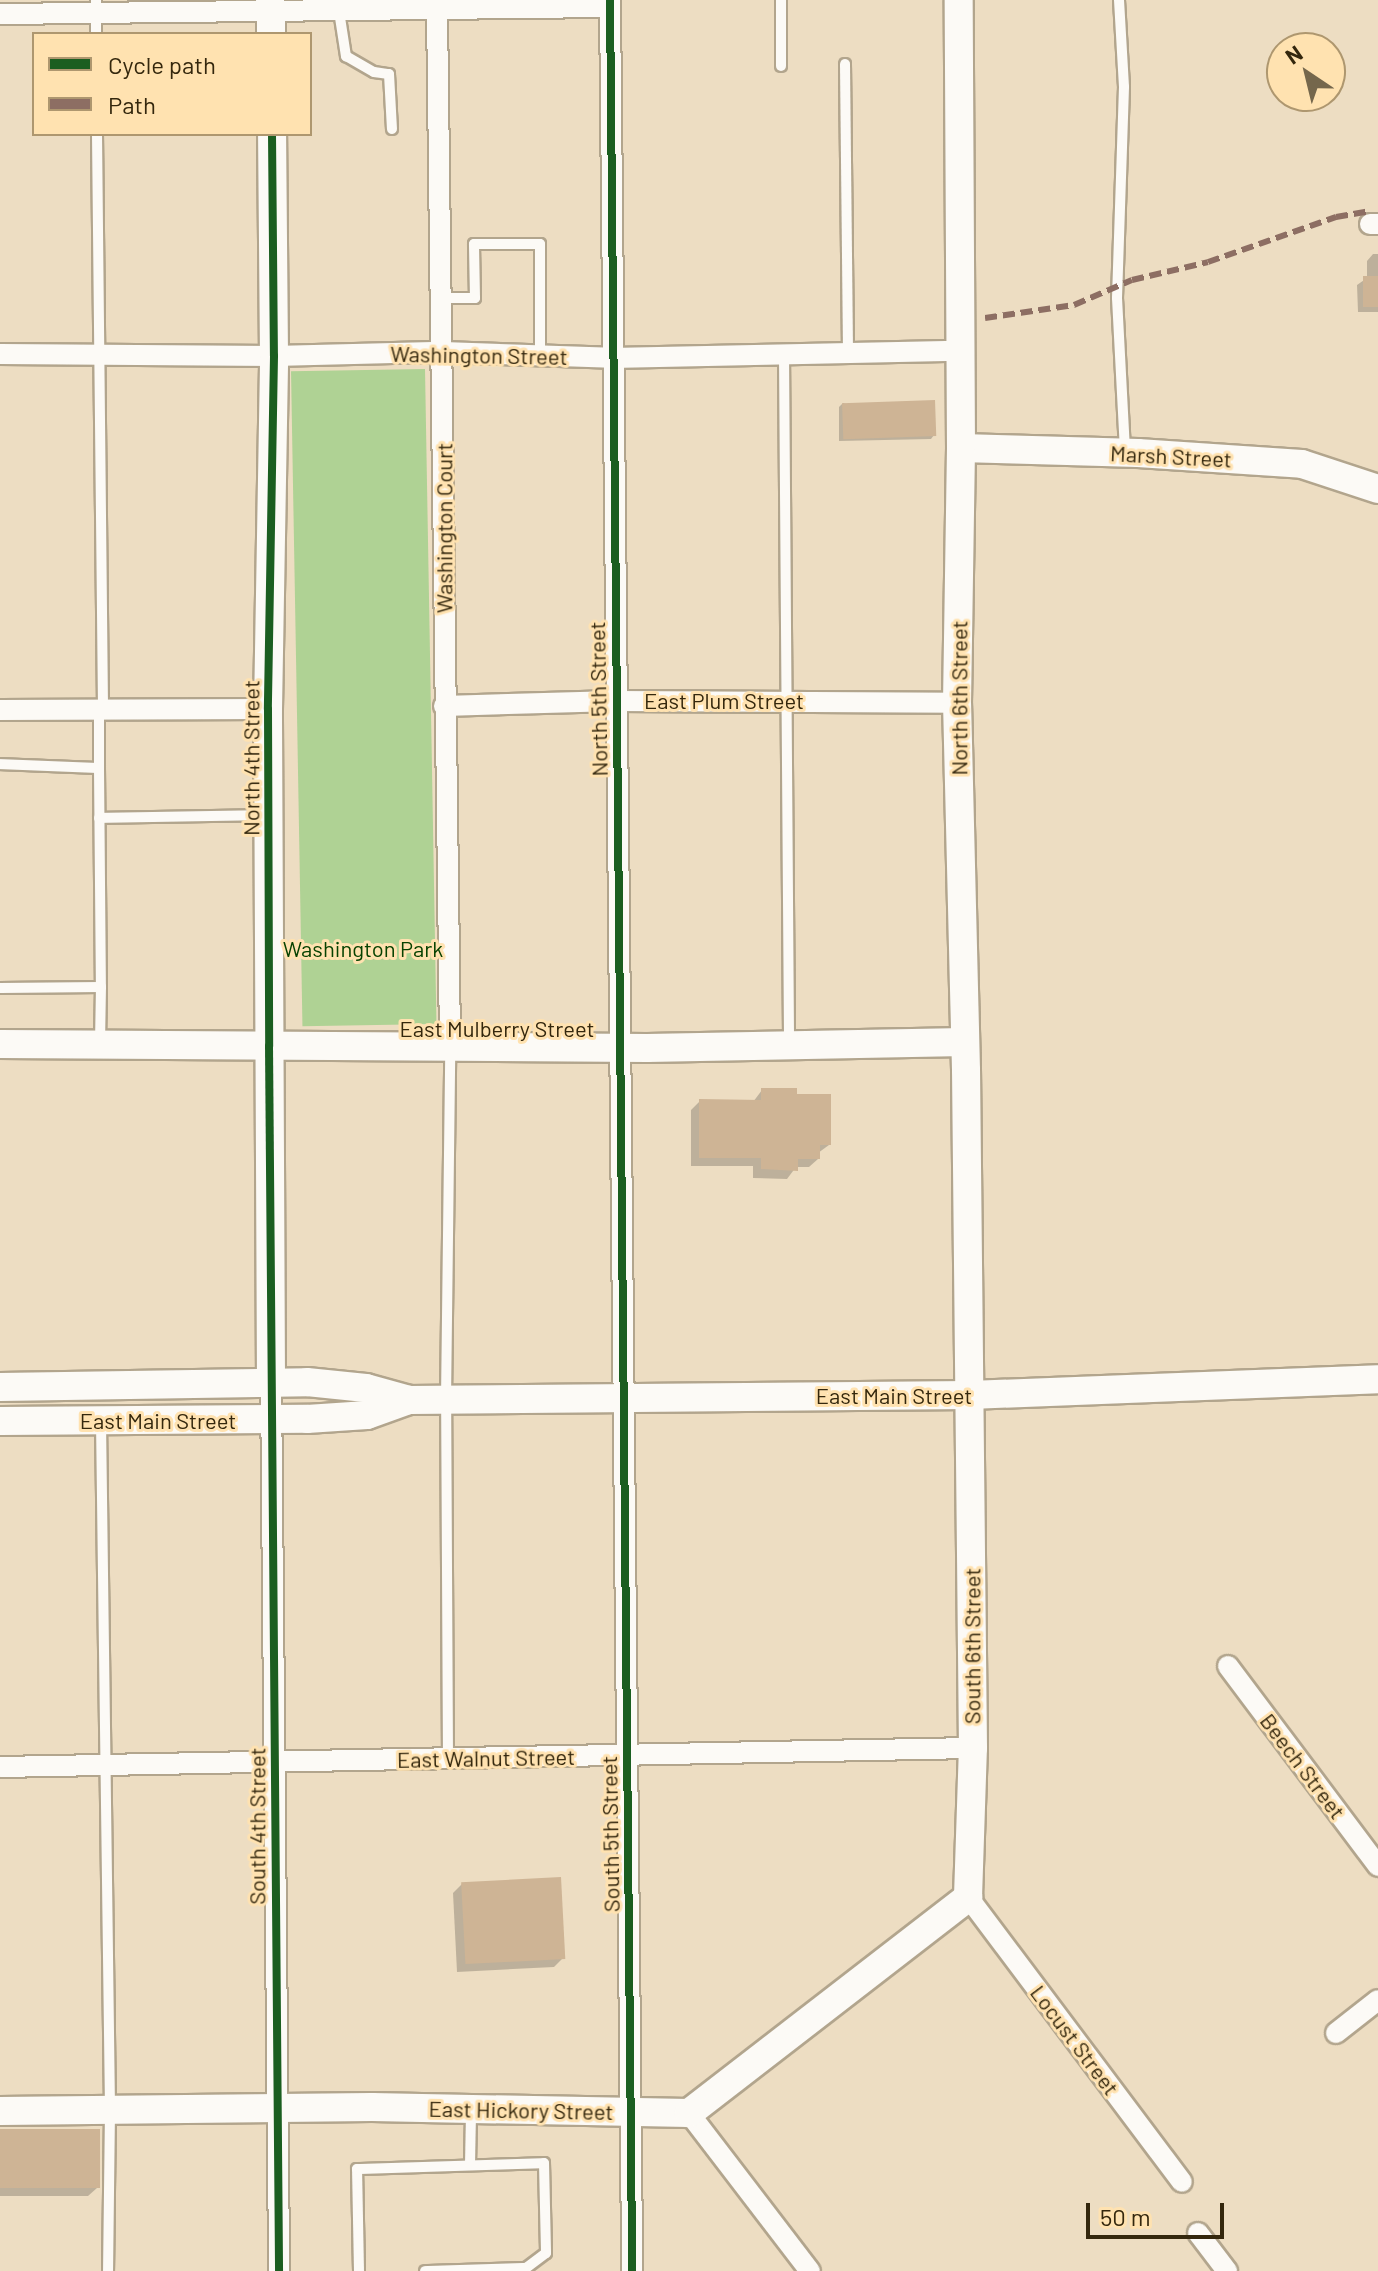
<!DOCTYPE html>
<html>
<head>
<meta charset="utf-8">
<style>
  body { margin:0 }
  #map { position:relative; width:1378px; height:2271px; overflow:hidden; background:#edddc2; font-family:Barlow,sans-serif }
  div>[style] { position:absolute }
  .green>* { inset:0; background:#afd294; transform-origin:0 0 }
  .shadow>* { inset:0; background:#0003 }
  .building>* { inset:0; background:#ceb495; transform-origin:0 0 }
  .roads { filter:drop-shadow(2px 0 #b2a58d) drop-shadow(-2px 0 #b2a58d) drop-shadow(0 2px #b2a58d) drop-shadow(0 -2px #b2a58d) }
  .lane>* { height:10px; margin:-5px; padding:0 5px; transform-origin:5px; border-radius:5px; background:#fcfaf6 }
  .street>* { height:20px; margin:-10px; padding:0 10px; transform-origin:10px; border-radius:10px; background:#fcfaf6 }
  .secondary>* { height:28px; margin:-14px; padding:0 14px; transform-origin:14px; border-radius:14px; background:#fcfaf6 }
  .quiet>* { height:6px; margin-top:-3px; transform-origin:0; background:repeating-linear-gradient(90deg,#8d6e63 0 12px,transparent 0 18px) }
  .cycleway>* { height:8px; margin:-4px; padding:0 4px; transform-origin:4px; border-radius:4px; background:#1b5e20 }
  span { translate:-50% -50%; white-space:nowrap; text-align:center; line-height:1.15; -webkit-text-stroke:6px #ffe2b0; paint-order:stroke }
  .street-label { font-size:22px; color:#34270d }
  .park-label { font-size:22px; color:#074200 }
  .legend { position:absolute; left:32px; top:32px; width:280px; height:104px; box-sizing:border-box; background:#ffe2b0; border:2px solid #ae976f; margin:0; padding:10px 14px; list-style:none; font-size:24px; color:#34270d }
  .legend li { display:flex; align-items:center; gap:16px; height:40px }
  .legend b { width:40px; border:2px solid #ae976f }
  .north { position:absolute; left:1266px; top:32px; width:80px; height:80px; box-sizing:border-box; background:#ffe2b0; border:2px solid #ae976f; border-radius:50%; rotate:325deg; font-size:22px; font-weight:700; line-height:32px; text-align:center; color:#34270d }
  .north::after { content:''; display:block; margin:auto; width:28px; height:36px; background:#75674c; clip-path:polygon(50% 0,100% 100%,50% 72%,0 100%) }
  .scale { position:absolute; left:1086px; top:2203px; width:138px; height:36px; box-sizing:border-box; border:4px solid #34270d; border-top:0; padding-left:10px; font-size:24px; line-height:28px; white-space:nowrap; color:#34270d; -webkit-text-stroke:6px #ffe2b0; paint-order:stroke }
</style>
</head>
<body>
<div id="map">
  <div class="green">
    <i style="left:425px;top:369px;width:655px;height:134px;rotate:89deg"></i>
  </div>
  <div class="shadow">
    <i style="clip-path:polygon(1373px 254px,1378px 254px,1378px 312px,1358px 312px,1357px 285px,1367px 278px,1367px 261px)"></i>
    <i style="clip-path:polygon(843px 403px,934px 435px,931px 439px,839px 441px,839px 407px)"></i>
    <i style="clip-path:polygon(762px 1090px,795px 1096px,829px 1145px,818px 1153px,818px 1159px,809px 1167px,796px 1167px,787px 1179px,753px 1178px,753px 1166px,691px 1166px,691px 1110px,700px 1101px,753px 1102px)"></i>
    <i style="clip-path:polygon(462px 1884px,563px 1958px,554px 1967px,457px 1972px,453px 1893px)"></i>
    <i style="clip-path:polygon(0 2131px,97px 2188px,88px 2196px,0 2196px)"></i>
  </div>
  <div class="building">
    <i style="left:1363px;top:276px;width:15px;height:31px"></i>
    <i style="left:935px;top:400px;width:36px;height:93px;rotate:88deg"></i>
    <i style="clip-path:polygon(761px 1088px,797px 1088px,797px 1094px,831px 1094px,831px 1145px,820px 1145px,820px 1159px,798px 1159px,798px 1171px,761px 1169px,761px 1158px,699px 1158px,699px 1099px,761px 1100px)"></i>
    <i style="left:561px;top:1877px;width:82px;height:100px;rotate:87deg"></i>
    <i style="left:0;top:2129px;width:100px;height:59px"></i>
  </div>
  <div class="roads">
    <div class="lane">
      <i style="left:96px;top:0;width:34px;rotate:90deg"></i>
      <i style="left:781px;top:0;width:66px;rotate:90deg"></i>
      <i style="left:1119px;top:0;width:87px;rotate:86.7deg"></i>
      <i style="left:1124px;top:87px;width:211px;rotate:91.9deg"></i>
      <i style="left:1117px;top:298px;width:153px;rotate:87deg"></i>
      <i style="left:339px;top:11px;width:46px;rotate:81.2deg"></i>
      <i style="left:346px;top:56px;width:32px;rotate:30deg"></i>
      <i style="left:374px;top:72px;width:15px;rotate:8deg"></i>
      <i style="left:389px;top:74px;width:55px;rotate:86.9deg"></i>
      <i style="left:845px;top:64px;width:289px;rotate:89.4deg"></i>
      <i style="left:97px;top:134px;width:576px;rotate:89.4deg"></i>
      <i style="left:442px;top:298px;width:33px"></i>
      <i style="left:475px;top:298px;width:54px;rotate:-91.1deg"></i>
      <i style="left:474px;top:244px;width:66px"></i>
      <i style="left:540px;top:244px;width:111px;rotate:90deg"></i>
      <i style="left:784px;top:354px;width:689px;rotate:89.58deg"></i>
      <i style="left:0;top:764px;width:99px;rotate:2.3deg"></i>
      <i style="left:99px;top:768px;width:219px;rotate:89.5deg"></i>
      <i style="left:101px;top:987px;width:101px;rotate:179.4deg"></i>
      <i style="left:99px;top:768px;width:58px;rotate:-90deg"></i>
      <i style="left:99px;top:818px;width:166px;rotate:-1deg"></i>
      <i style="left:100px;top:1043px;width:56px;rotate:-89deg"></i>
      <i style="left:101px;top:1421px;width:689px;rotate:89.25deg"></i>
      <i style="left:110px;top:2110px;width:161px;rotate:90.7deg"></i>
      <i style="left:448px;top:1759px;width:359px;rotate:-90.3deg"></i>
      <i style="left:446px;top:1400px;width:351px;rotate:-89.3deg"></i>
      <i style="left:470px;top:2165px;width:54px;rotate:-88.9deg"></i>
      <i style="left:359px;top:2271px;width:102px;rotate:-91.1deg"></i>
      <i style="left:357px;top:2169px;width:187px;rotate:-1.8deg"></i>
      <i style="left:544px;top:2163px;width:90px;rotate:88.7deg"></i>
      <i style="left:546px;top:2253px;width:25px;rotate:143deg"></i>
      <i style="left:526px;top:2268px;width:101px;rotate:178.3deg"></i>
    </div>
    <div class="street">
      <i style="left:610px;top:0;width:2271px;rotate:89.44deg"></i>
      <i style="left:437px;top:9px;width:1038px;rotate:89.28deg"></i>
      <i style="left:0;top:14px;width:610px;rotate:-0.66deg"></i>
      <i style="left:1370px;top:224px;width:8px"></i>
      <i style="left:0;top:354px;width:274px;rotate:0.4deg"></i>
      <i style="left:274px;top:356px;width:169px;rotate:-1.4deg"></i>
      <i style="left:443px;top:352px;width:168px;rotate:2deg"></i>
      <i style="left:611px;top:358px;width:347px;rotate:-1.2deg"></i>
      <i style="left:444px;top:706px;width:172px;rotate:-1.7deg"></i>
      <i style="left:616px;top:701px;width:341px;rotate:0.3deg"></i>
      <i style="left:0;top:710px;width:268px;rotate:-0.2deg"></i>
      <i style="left:271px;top:1381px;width:890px;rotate:89.48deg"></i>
      <i style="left:1228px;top:1666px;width:250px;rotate:53.1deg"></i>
      <i style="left:0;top:1767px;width:973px;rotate:-1.12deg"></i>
      <i style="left:968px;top:1897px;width:356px;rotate:53.1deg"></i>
      <i style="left:1336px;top:2033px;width:53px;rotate:-38.2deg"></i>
      <i style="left:689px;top:2113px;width:199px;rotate:52.6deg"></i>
      <i style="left:1198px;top:2233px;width:48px;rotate:52.7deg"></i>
    </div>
    <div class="secondary">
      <i style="left:270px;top:0;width:34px;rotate:88deg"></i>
      <i style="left:961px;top:448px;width:177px;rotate:1.6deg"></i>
      <i style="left:1138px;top:453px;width:164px;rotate:3.8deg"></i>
      <i style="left:1302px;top:464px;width:80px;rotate:18.2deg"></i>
      <i style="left:0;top:1044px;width:647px;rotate:0.35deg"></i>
      <i style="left:647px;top:1048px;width:318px;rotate:-1.1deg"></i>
      <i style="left:271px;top:1381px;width:672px;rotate:-90.26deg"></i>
      <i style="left:268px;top:709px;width:353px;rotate:-89deg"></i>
      <i style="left:274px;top:356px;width:222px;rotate:-90.5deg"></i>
      <i style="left:0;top:1387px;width:307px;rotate:-0.9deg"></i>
      <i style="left:307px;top:1382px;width:59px;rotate:5.8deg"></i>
      <i style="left:366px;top:1388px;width:45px;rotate:15.6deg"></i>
      <i style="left:409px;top:1400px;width:561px;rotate:-0.51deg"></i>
      <i style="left:970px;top:1395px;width:408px;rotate:-2.2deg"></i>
      <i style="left:0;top:1421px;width:307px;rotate:-0.4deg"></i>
      <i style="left:307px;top:1419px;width:60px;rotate:-3.8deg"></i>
      <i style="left:367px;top:1415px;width:45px;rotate:-19.7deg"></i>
      <i style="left:0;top:2111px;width:372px;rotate:-0.6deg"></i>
      <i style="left:372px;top:2107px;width:317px;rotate:1.1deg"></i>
      <i style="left:689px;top:2113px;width:353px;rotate:-37.7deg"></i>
      <i style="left:968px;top:1897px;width:149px;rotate:-88.1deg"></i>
      <i style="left:973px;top:1748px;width:678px;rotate:-90.59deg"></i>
      <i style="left:966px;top:1070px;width:367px;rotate:-91.4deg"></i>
      <i style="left:957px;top:703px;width:255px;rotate:-89.1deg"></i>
      <i style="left:961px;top:448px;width:448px;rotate:-90.3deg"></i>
    </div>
  </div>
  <div class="quiet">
    <i style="left:985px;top:318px;width:90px;rotate:-8.3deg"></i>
    <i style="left:1074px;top:305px;width:63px;rotate:-23.3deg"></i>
    <i style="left:1132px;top:280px;width:78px;rotate:-13.3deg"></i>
    <i style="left:1208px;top:262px;width:136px;rotate:-19.4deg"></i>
    <i style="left:1336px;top:217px;width:35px;rotate:-10deg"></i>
  </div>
  <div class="cycleway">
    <i style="left:610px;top:0;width:2271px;rotate:89.44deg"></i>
    <i style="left:272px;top:134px;width:222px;rotate:89.5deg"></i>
    <i style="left:274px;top:356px;width:353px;rotate:91deg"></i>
    <i style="left:268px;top:709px;width:337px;rotate:89.8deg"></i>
    <i style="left:269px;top:1046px;width:1225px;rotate:89.53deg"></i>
  </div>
  <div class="street-label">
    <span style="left:479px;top:355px;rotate:1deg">Washington Street</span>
    <span style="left:1171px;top:456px;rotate:3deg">Marsh Street</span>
    <span style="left:444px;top:528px;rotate:-90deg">Washington Court</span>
    <span style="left:959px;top:698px;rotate:-90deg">North 6th Street</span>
    <span style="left:598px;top:699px;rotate:-91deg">North 5th Street</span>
    <span style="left:724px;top:701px">East Plum Street</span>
    <span style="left:251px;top:758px;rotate:-90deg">North 4th Street</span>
    <span style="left:497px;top:1029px">East Mulberry Street</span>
    <span style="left:894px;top:1396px">East Main Street</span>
    <span style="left:158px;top:1421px">East Main Street</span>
    <span style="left:972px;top:1646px;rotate:-90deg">South 6th Street</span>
    <span style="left:486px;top:1758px;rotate:-1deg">East Walnut Street</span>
    <span style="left:1303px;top:1766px;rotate:53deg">Beech Street</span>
    <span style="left:257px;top:1826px;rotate:-90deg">South 4th Street</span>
    <span style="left:610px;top:1834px;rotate:-91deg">South 5th Street</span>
    <span style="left:1075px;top:2040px;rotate:53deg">Locust Street</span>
    <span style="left:521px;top:2110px;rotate:1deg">East Hickory Street</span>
  </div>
  <div class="park-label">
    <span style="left:363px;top:949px">Washington Park</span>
  </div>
  <ul class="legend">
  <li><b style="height:10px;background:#1b5e20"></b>Cycle path</li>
  <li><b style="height:10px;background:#8d6e63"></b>Path</li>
  </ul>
  <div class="north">N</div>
  <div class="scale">50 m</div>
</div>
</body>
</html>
